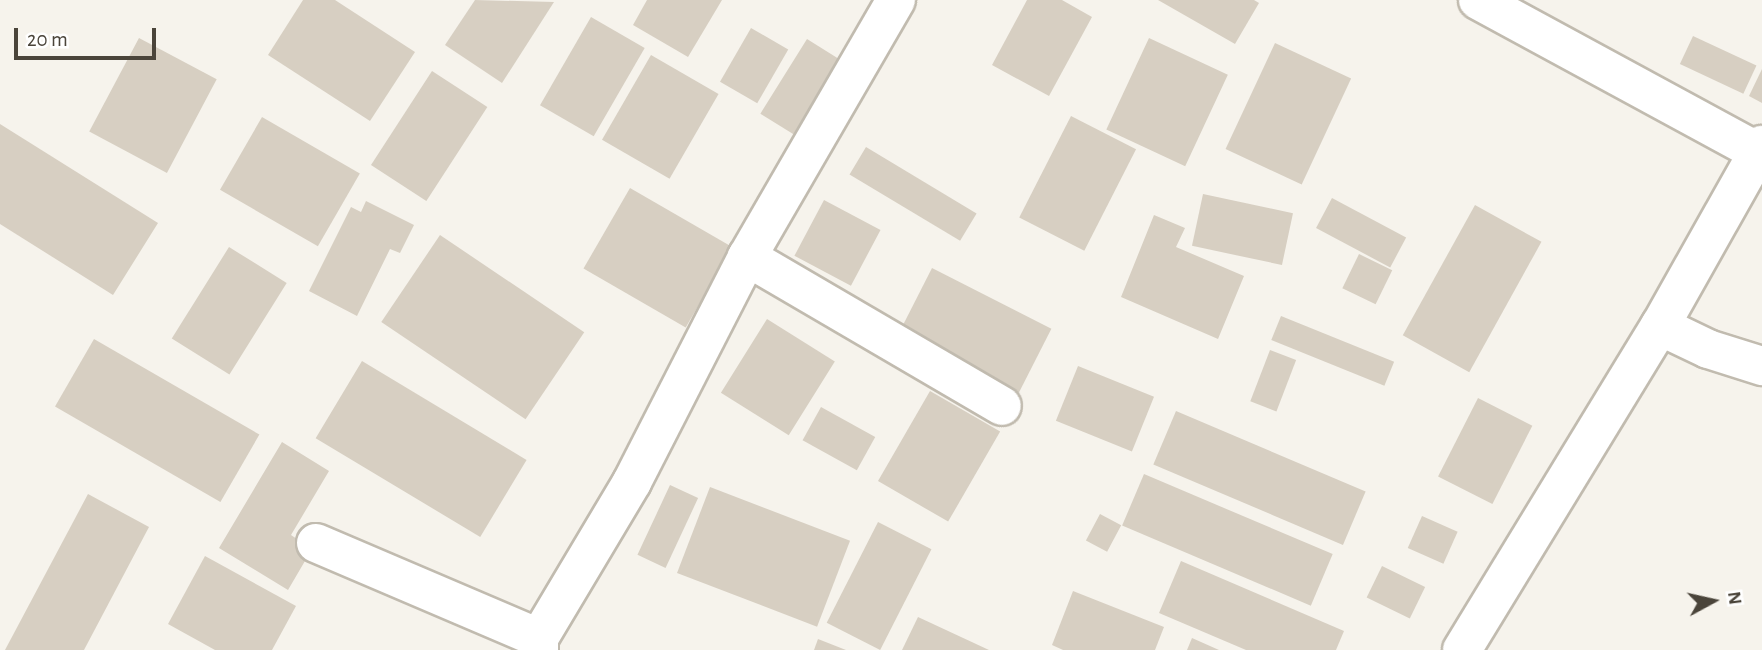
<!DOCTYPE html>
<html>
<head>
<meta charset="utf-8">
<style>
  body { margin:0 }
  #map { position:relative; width:1762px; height:650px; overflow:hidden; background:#f6f3ec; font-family:"Alegreya Sans",sans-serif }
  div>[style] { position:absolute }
  .building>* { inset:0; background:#d7cfc2; transform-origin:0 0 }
  .roads { filter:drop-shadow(2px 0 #c1bbaf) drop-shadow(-2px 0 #c1bbaf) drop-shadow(0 2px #c1bbaf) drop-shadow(0 -2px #c1bbaf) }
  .minor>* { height:38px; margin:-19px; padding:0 19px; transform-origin:19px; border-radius:19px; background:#fff }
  span { translate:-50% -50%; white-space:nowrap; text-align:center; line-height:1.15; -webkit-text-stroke:6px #fff; paint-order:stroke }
  .north { position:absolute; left:1678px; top:566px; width:70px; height:70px; -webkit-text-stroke:5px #fff; paint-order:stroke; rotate:82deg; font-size:19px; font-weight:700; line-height:28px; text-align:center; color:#4a443a }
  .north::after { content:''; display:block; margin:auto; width:24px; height:32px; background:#4a443a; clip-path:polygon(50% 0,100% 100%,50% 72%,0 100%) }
  .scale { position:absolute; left:14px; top:28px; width:142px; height:32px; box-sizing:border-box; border:4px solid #4a443a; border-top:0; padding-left:9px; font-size:21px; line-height:24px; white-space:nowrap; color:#4a443a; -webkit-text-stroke:5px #fff; paint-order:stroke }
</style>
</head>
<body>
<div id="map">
  <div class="building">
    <i style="clip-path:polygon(303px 0,335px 0,415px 52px,370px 121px,268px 55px)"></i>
    <i style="clip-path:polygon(475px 0,554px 2px,502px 83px,445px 45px)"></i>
    <i style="clip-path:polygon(647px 0,722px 0,688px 57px,633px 25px)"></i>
    <i style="clip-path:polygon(1027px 0,1062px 0,1092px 17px,1049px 96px,992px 65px)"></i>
    <i style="clip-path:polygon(1158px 0,1254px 0,1259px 3px,1235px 44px)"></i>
    <i style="left:591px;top:17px;width:62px;height:102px;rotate:30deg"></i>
    <i style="left:751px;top:28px;width:43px;height:62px;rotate:30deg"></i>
    <i style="left:1693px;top:36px;width:70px;height:31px;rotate:25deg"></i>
    <i style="left:139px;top:38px;width:88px;height:106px;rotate:28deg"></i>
    <i style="left:1149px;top:38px;width:87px;height:101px;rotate:25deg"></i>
    <i style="left:807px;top:39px;width:41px;height:88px;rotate:32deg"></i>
    <i style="left:1275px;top:43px;width:84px;height:117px;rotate:25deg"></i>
    <i style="left:651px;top:55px;width:78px;height:98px;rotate:30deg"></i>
    <i style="clip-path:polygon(1762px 69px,1762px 103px,1749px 96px)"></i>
    <i style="left:432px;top:71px;width:66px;height:112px;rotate:33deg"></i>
    <i style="left:1071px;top:116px;width:73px;height:114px;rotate:27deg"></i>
    <i style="left:262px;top:117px;width:113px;height:84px;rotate:30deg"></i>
    <i style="clip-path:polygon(0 124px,158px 223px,113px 295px,0 224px)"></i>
    <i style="left:866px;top:147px;width:129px;height:32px;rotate:31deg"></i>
    <i style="left:630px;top:188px;width:118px;height:93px;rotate:30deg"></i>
    <i style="left:1203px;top:194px;width:92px;height:53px;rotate:12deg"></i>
    <i style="left:1332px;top:198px;width:84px;height:34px;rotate:28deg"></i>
    <i style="left:824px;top:200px;width:64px;height:63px;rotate:28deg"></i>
    <i style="clip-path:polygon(366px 201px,414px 225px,400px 253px,390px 249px,357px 316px,309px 291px,351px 207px,361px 212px)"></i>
    <i style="left:1475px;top:205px;width:76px;height:149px;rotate:29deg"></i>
    <i style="clip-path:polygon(1154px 215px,1185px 228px,1176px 247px,1244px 276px,1218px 339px,1121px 297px)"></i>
    <i style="left:440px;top:235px;width:174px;height:105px;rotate:34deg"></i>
    <i style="left:229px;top:247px;width:68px;height:108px;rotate:32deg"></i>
    <i style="left:1359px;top:254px;width:37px;height:38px;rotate:26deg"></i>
    <i style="left:932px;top:268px;width:134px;height:72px;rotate:27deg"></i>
    <i style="left:1281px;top:316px;width:122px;height:26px;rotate:22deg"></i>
    <i style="left:767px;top:319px;width:80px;height:87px;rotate:32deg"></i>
    <i style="left:94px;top:339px;width:191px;height:78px;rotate:30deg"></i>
    <i style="left:1270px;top:350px;width:28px;height:55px;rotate:21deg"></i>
    <i style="left:362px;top:361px;width:192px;height:90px;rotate:31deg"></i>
    <i style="left:1078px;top:366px;width:82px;height:59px;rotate:22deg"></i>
    <i style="left:930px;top:391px;width:81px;height:104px;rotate:30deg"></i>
    <i style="left:1478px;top:398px;width:61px;height:88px;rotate:27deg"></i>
    <i style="left:821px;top:407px;width:62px;height:38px;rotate:29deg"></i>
    <i style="left:1176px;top:411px;width:206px;height:58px;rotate:23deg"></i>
    <i style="clip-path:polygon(282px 442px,329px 471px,291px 535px,312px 549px,288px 590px,219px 548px)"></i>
    <i style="left:1144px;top:474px;width:205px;height:56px;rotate:23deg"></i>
    <i style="left:670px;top:485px;width:31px;height:77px;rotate:25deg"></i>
    <i style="left:710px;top:487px;width:150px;height:92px;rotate:21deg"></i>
    <i style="clip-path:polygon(88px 494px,149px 527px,84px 650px,5px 650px)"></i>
    <i style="left:1100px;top:514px;width:24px;height:30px;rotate:28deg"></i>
    <i style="left:1422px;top:516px;width:39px;height:35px;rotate:24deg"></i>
    <i style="left:878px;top:522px;width:60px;height:113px;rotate:27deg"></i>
    <i style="clip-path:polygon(205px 556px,296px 606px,272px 650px,215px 650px,168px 624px)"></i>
    <i style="clip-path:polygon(1181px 561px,1344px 631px,1336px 650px,1246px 650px,1159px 613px)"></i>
    <i style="left:1382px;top:566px;width:48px;height:35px;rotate:26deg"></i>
    <i style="clip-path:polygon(1073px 591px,1164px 627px,1155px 650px,1063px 650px,1052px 645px)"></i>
    <i style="clip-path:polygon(918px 617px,989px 650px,902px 650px)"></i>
    <i style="clip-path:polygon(1192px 638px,1219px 650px,1187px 650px)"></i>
    <i style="clip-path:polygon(818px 639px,846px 650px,814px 650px)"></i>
  </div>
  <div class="roads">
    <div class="minor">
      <i style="left:1478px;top:0;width:319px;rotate:28.5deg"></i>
      <i style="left:747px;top:257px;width:295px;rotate:30.3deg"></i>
      <i style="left:1660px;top:326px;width:53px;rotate:25.6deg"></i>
      <i style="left:1708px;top:349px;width:57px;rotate:17.5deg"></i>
      <i style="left:316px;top:543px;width:242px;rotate:23.1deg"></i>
      <i style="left:539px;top:650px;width:12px;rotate:-90deg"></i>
      <i style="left:539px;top:638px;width:182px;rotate:-59.2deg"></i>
      <i style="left:632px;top:482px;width:253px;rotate:-62.9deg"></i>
      <i style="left:747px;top:257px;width:297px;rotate:-59.9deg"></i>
      <i style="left:1462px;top:650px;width:380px;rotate:-58.6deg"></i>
      <i style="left:1660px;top:326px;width:208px;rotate:-60.6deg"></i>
    </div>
  </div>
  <div class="north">N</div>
  <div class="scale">20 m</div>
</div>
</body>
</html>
